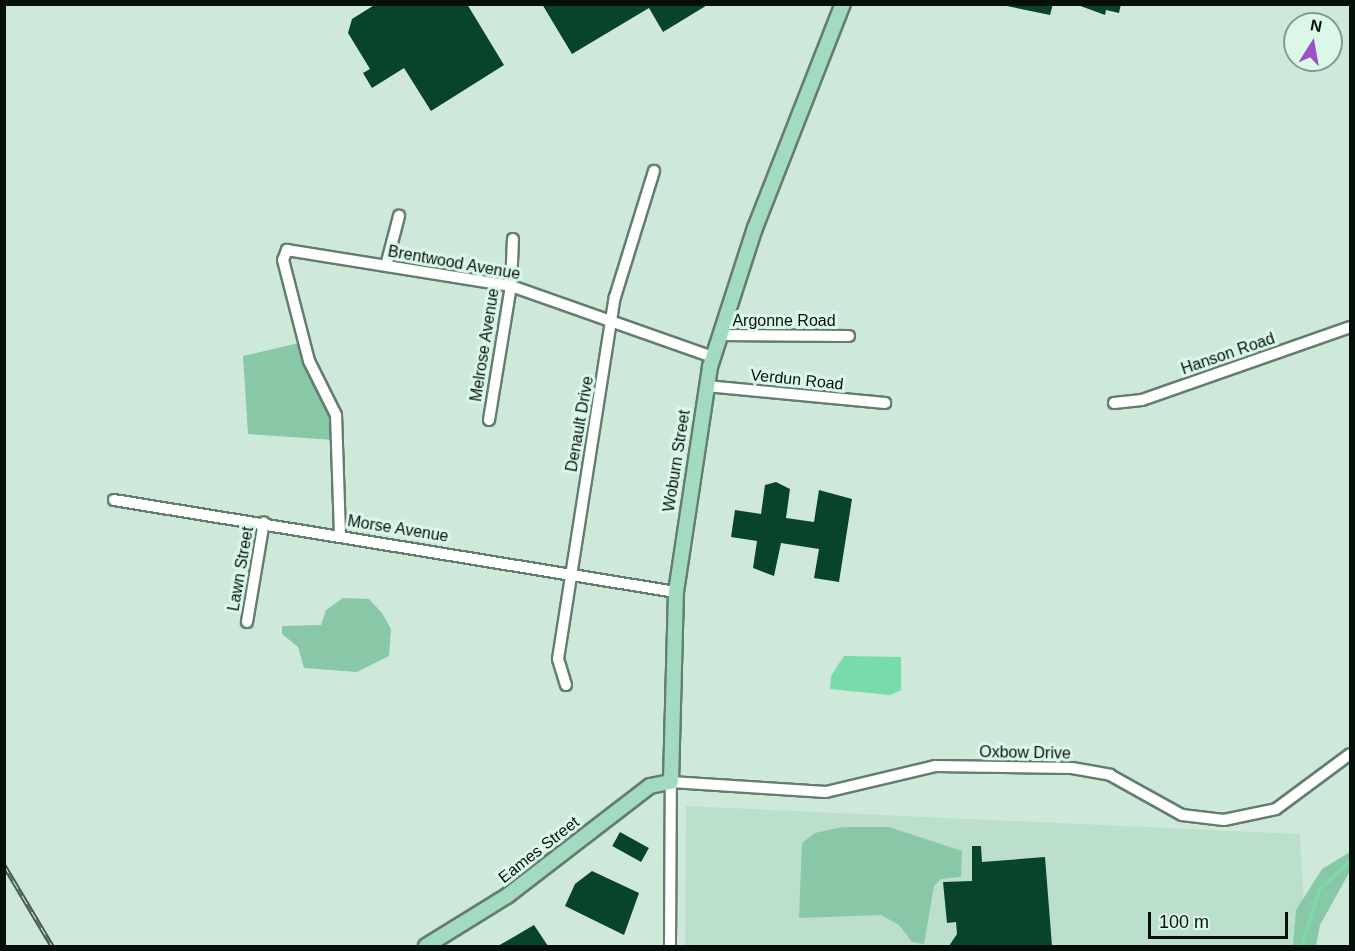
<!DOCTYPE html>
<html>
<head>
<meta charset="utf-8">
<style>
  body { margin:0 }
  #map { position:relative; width:1355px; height:951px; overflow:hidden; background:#cee9da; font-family:Arial,sans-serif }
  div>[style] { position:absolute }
  .built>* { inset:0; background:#bcdfcc }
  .green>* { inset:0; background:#89c8a7 }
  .water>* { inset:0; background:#77dbaa }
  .stream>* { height:3px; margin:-1.5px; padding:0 1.5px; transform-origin:1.5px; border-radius:1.5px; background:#77dbaa }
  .building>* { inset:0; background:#08432c; transform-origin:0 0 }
  .roads { filter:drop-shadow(2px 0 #637d6f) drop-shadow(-2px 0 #637d6f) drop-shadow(0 2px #637d6f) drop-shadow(0 -2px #637d6f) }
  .minor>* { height:10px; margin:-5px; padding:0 5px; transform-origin:5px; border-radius:5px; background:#fff }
  .major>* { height:14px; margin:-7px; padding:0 7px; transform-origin:7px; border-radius:7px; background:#a3dbc0 }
  .rail>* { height:5px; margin-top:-2.5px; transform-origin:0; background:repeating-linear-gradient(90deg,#dbf7e7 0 9px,#4c5c53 0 18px); box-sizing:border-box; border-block:2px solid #4c5c53 }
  span { translate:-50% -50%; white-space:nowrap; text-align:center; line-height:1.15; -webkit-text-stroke:6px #dbf7e7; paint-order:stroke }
  .street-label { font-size:16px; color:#06100b }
  .frame { position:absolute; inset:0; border:6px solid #06100b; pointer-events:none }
  .north { position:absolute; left:1283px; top:12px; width:60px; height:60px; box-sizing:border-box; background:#dbf7e7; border:2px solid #869b8f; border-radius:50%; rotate:11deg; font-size:16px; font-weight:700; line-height:24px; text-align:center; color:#06100b }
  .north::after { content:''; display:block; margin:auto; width:21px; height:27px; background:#9a51c4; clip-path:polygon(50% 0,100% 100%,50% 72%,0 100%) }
  .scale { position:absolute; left:1148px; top:912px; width:140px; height:27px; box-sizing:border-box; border:3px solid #06100b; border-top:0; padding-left:8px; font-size:18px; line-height:21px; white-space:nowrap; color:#06100b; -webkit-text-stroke:4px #dbf7e7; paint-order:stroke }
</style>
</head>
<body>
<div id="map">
  <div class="built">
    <i style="clip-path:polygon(686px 806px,1300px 834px,1306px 946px,685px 946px)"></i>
  </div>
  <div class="green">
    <i style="clip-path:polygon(299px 343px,328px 401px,334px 440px,248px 434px,243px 356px)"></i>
    <i style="clip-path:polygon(343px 598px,369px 599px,382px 613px,391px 629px,389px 656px,357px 672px,304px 668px,298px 647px,282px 634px,282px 626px,321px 625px,326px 610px)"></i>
    <i style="clip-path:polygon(843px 827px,889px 827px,962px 851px,961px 877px,941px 879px,934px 886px,924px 944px,912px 942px,899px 925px,881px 915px,799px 918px,802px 843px,815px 833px)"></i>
    <i style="clip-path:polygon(1350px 852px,1350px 871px,1320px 925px,1316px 946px,1293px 946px,1296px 910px,1322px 869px)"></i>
  </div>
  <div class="water">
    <i style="clip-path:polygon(844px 656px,901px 657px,901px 690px,890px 695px,830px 689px,831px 676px)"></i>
  </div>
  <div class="stream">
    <i style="left:1301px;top:946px;width:60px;rotate:-72.5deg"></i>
    <i style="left:1319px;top:889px;width:42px;rotate:-43.1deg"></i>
  </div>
  <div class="building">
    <i style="clip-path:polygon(376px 4px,467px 4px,504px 65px,431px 111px,404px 68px,372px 88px,363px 73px,370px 69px,348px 33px,352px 19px)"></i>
    <i style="clip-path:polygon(542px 4px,709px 4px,663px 32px,649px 8px,572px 54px)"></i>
    <i style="clip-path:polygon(997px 4px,1053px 4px,1050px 15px)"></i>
    <i style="clip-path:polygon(1075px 4px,1121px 4px,1119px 13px,1106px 10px,1105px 15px)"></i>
    <i style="clip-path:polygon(776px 482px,790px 489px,786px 518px,814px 522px,819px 490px,852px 499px,839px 582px,814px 578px,819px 549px,781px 543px,774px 576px,753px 568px,757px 541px,731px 537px,735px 510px,761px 514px,765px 485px)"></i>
    <i style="left:620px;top:832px;width:33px;height:16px;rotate:29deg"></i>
    <i style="clip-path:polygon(972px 846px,981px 846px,982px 862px,1045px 857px,1052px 946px,949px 946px,957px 934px,956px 922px,947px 923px,943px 882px,972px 881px)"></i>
    <i style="clip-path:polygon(592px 871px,639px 893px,624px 935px,565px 906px,575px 884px)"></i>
    <i style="clip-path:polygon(534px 925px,548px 946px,498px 946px)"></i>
  </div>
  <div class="roads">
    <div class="minor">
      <i style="left:386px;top:266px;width:52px;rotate:-75.4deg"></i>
      <i style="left:719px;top:335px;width:130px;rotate:0.4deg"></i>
      <i style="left:706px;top:386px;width:180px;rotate:5.4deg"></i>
      <i style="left:1114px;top:403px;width:28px;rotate:-6deg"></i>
      <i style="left:1142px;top:400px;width:220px;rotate:-19.3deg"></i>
      <i style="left:489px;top:420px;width:136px;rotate:-80.7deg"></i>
      <i style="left:511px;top:286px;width:47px;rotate:-87.6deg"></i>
      <i style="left:114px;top:500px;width:569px;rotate:9.3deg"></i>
      <i style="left:340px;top:535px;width:120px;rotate:-91.9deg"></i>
      <i style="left:336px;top:415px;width:60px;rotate:-116.6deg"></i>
      <i style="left:309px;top:361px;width:104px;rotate:-104.4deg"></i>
      <i style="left:283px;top:260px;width:11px;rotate:-68deg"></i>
      <i style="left:287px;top:250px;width:227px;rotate:9.1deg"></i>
      <i style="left:511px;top:286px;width:214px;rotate:19.4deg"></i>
      <i style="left:247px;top:622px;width:101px;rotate:-80.4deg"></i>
      <i style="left:566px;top:685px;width:27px;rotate:-107deg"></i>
      <i style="left:558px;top:659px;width:366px;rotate:-81.1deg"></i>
      <i style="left:615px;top:297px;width:132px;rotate:-72.8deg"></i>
      <i style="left:670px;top:946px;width:164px;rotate:-89.7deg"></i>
      <i style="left:671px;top:782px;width:155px;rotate:3.7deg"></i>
      <i style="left:826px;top:792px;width:112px;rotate:-13.4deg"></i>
      <i style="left:935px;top:766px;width:137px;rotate:0.8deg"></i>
      <i style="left:1072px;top:768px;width:39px;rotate:10deg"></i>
      <i style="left:1110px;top:775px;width:82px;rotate:29.1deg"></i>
      <i style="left:1182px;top:815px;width:42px;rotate:6.8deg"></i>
      <i style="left:1224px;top:820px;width:53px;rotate:-11.9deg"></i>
      <i style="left:1276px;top:809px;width:92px;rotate:-36.6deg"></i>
    </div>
    <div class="major">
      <i style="left:426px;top:946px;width:95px;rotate:-31.7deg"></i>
      <i style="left:507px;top:896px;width:180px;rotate:-37.6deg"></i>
      <i style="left:650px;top:786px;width:21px;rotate:-11deg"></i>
      <i style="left:671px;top:782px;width:190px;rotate:-88.5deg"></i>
      <i style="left:676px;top:592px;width:228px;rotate:-81.4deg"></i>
      <i style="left:710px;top:367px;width:146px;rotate:-72.1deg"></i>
      <i style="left:755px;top:228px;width:241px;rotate:-68.6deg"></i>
    </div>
  </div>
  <div class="rail">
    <i style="left:4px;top:865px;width:94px;rotate:59.3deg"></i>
  </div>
  <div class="street-label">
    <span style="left:454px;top:263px;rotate:10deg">Brentwood Avenue</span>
    <span style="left:784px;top:321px">Argonne Road</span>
    <span style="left:485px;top:345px;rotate:-81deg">Melrose Avenue</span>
    <span style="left:1228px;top:354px;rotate:-19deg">Hanson Road</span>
    <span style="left:797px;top:380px;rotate:6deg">Verdun Road</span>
    <span style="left:580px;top:424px;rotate:-80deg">Denault Drive</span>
    <span style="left:677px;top:461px;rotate:-81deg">Woburn Street</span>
    <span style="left:398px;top:529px;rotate:9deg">Morse Avenue</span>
    <span style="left:241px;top:569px;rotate:-80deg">Lawn Street</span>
    <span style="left:1025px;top:753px;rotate:1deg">Oxbow Drive</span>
    <span style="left:539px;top:850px;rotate:-38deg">Eames Street</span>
  </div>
  <div class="frame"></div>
  <div class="north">N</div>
  <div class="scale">100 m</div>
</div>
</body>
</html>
